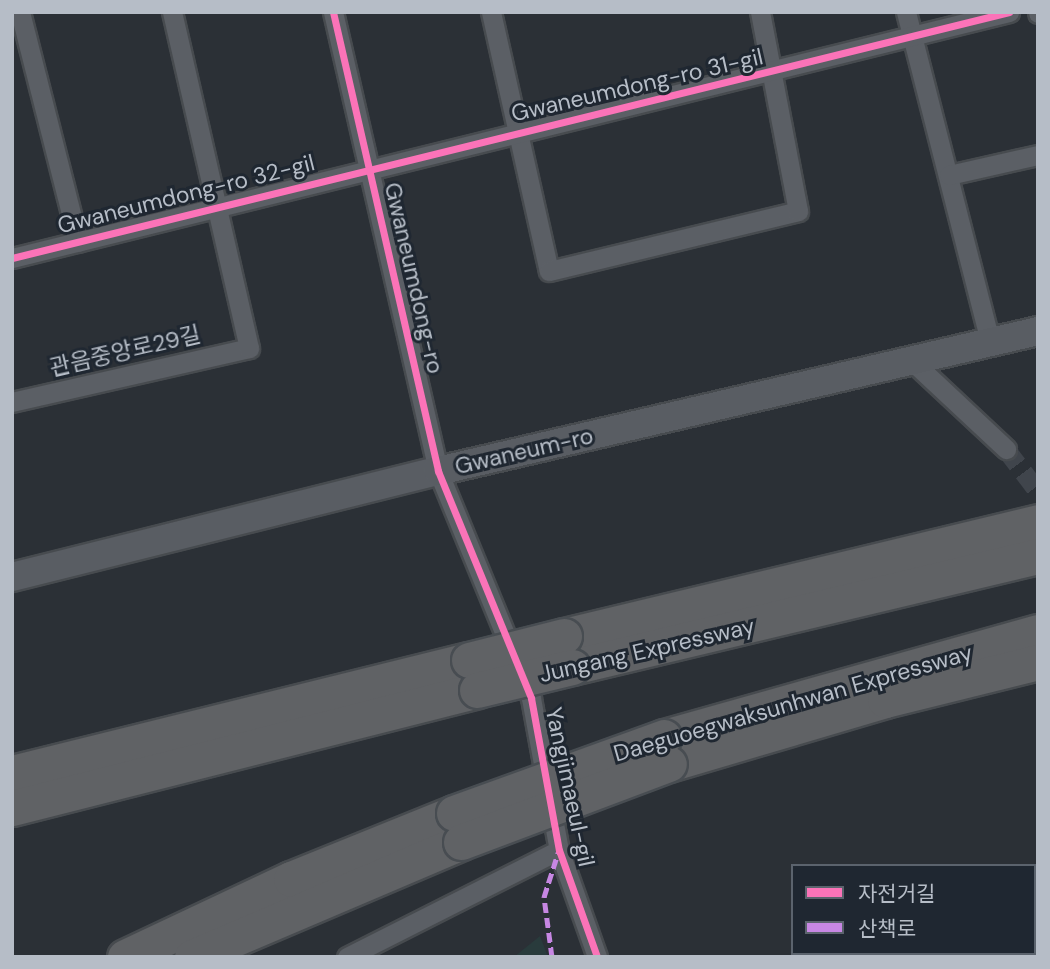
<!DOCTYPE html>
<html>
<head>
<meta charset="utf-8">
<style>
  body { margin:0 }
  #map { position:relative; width:1050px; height:969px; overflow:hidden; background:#2b3036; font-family:"DM Sans","Noto Sans KR",sans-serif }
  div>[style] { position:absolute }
  .green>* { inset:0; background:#293b3c }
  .minor-tunnel>* { height:19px; margin-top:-9.5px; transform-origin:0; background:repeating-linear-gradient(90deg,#40454c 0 19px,transparent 0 29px) }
  .roads { filter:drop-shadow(2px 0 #474b4f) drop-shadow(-2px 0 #474b4f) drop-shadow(0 2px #474b4f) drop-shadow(0 -2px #474b4f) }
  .minor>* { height:19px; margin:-9.5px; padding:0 9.5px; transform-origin:9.5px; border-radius:9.5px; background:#5b5f65 }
  .secondary>* { height:28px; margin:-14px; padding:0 14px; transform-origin:14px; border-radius:14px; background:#595d63 }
  .motorway>* { height:35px; margin:-17.5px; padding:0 17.5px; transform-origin:17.5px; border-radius:17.5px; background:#606265 }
  .bridges { filter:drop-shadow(2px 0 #484d52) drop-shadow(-2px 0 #484d52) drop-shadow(0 2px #484d52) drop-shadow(0 -2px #484d52) }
  .motorway-bridge>* { height:35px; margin:-17.5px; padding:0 17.5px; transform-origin:17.5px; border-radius:17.5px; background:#606265 }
  .quiet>* { height:5px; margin-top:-2.5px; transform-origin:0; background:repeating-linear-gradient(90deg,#c787e3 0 10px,transparent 0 15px) }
  .cycleway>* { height:7px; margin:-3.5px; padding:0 3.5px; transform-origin:3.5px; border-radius:3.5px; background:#fb73b8 }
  span { translate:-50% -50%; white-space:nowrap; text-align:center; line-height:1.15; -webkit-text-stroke:6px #1f2731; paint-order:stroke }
  .street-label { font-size:23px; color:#b6bdc7 }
  .frame { position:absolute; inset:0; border:14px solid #b6bdc7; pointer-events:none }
  .legend { position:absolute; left:791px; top:864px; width:245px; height:91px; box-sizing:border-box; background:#1f2731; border:2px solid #5b636d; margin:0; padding:9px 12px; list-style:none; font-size:21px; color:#b6bdc7 }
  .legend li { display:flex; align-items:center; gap:14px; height:35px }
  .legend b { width:35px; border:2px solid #5b636d }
</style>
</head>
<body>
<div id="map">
  <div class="green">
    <i style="clip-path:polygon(540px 936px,548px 957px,514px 957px)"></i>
  </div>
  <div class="minor-tunnel">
    <i style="left:1006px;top:449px;width:53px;rotate:52.7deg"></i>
  </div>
  <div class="roads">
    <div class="minor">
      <i style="left:20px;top:12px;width:237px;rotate:75.8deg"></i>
      <i style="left:333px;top:12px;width:471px;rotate:77.1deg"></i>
      <i style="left:438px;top:471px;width:245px;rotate:67.7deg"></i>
      <i style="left:531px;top:698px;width:155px;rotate:79.6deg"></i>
      <i style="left:559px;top:850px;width:114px;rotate:70.4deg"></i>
      <i style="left:491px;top:12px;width:265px;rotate:77.4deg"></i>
      <i style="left:549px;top:271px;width:256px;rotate:-13.5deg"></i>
      <i style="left:798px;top:211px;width:203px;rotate:-100.8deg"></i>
      <i style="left:906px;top:12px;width:341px;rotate:75.7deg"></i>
      <i style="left:1038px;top:12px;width:1px;rotate:90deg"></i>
      <i style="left:949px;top:175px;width:91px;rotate:-12.7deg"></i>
      <i style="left:12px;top:258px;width:1027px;rotate:-13.86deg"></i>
      <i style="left:912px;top:361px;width:129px;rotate:43.1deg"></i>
      <i style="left:12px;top:402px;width:243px;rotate:-12.8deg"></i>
      <i style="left:249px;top:348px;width:345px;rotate:-102.9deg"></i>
      <i style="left:347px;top:957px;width:237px;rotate:-26.8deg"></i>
    </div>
    <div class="secondary">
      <i style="left:12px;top:577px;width:439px;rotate:-14deg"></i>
      <i style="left:438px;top:471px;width:616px;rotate:-13.13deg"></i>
    </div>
    <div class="motorway">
      <i style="left:564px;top:636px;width:488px;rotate:-13.5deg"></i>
      <i style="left:572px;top:667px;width:479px;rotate:-13.4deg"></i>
      <i style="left:664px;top:737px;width:388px;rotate:-15.7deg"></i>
      <i style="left:669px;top:764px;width:225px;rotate:-16.5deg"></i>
      <i style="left:885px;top:700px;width:158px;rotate:-13.9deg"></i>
      <i style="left:12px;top:773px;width:471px;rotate:-13.9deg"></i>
      <i style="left:12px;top:808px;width:480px;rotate:-14.2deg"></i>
      <i style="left:125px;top:957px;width:183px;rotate:-25.2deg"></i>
      <i style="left:291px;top:879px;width:176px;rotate:-22deg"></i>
      <i style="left:192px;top:957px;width:293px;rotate:-23.1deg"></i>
    </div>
  </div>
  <div class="bridges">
    <div class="motorway-bridge">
      <i style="left:469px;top:660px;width:98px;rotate:-14.2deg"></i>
      <i style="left:477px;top:690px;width:98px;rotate:-13.6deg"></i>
      <i style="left:454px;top:813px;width:223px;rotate:-19.9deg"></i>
      <i style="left:461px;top:842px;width:222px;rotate:-20.6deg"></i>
    </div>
  </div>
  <div class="quiet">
    <i style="left:552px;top:957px;width:61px;rotate:-97.6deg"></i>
    <i style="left:544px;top:897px;width:49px;rotate:-72.3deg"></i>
  </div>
  <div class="cycleway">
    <i style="left:333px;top:12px;width:471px;rotate:77.1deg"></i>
    <i style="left:438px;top:471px;width:245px;rotate:67.7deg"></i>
    <i style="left:531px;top:698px;width:155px;rotate:79.6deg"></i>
    <i style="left:559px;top:850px;width:114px;rotate:70.4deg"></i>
    <i style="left:12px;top:258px;width:1027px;rotate:-13.86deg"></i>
  </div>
  <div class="street-label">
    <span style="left:637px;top:85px;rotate:-13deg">Gwaneumdong-ro 31-gil</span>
    <span style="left:186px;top:194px;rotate:-14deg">Gwaneumdong-ro 32-gil</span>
    <span style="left:414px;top:278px;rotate:77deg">Gwaneumdong-ro</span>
    <span style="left:125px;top:351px;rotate:-13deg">관음중앙로29길</span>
    <span style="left:524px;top:451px;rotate:-13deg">Gwaneum-ro</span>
    <span style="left:647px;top:650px;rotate:-13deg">Jungang Expressway</span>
    <span style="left:793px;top:703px;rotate:-16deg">Daeguoegwaksunhwan Expressway</span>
    <span style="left:570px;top:787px;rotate:78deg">Yangjimaeul-gil</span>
  </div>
  <div class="frame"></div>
  <ul class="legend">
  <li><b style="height:9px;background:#fb73b8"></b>자전거길</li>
  <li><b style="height:9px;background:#c787e3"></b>산책로</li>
  </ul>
</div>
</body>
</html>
